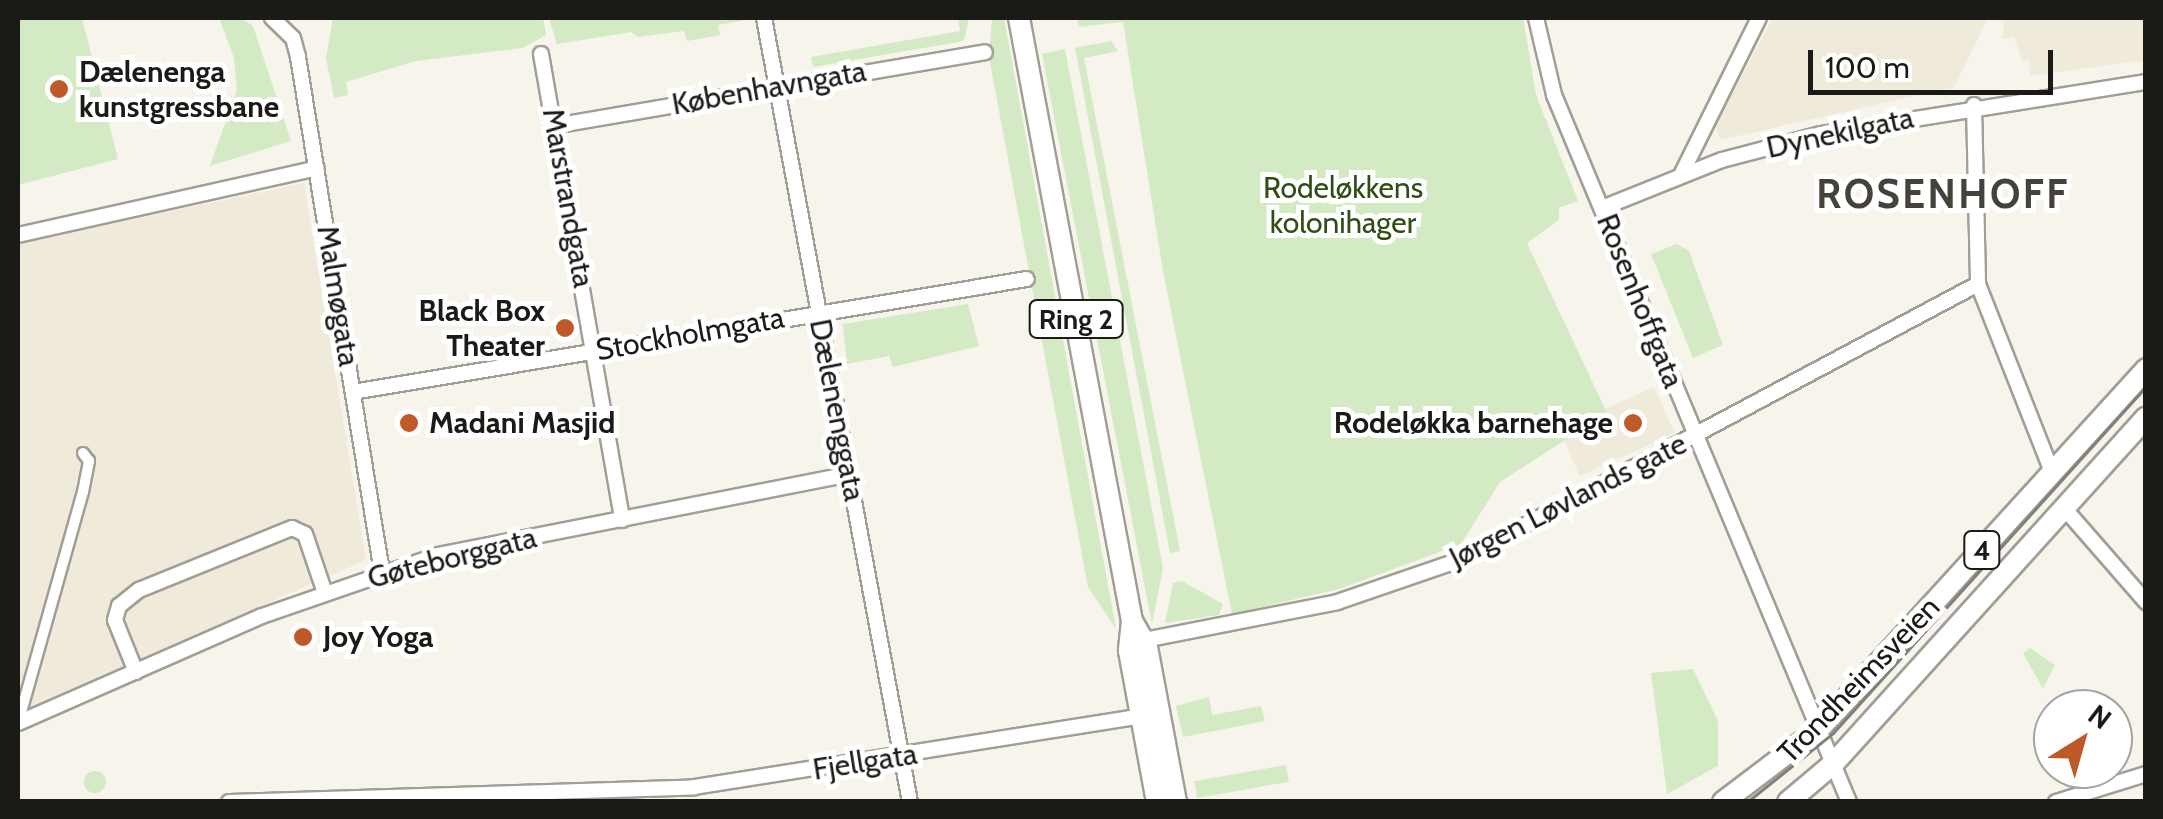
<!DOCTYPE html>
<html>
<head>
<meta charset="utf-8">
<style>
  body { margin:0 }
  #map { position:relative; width:2163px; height:819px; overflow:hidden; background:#f6f4eb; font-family:Cabin,sans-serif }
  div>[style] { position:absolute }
  .built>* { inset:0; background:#efeada; transform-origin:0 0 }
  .green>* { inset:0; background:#d3eac4; transform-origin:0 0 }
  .round { border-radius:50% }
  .roads { filter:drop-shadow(2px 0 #a19e96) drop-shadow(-2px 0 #a19e96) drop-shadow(0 2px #a19e96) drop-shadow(0 -2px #a19e96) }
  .pedestrian>* { height:10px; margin:-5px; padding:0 5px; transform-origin:5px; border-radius:5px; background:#fff }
  .minor>* { height:14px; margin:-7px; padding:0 7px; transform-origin:7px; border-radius:7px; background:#fff }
  .primary>* { height:20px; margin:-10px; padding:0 10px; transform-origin:10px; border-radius:10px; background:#fff }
  .tram>* { height:2.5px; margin:-1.25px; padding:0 1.25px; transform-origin:1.25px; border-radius:1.25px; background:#81807a }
  .dots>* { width:28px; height:28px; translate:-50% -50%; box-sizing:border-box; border:5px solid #fff; border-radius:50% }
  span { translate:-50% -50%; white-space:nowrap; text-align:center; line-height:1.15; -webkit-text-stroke:10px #fff; paint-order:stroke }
  .shield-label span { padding:2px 8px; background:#fff; border:2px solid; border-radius:8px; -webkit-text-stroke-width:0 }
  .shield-label { font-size:28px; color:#1b1a17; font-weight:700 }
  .poi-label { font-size:30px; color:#1b1a17; font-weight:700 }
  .left { translate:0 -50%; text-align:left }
  .right { translate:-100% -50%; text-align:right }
  .street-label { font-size:30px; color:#1b1a17 }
  .park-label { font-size:30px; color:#2f4e15 }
  .district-label { font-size:40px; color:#44423b; font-weight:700; letter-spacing:2.5px }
  .frame { position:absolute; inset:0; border:20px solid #1b1a17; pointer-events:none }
  .north { position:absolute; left:2033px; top:689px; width:100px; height:100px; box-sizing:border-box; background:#fff; border:2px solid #a4a3a2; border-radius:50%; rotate:37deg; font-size:28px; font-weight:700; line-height:40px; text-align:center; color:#1b1a17 }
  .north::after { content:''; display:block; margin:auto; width:35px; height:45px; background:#bf592a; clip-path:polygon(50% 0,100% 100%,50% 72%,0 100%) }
  .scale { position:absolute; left:1808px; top:50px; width:245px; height:45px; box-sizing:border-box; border:5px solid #1b1a17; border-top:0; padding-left:12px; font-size:30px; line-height:35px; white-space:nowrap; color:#1b1a17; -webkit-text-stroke:8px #fff; paint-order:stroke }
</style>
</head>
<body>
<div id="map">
  <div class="built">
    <i style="clip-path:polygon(1773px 18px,1988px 18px,1954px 87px,1720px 140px,1715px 126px)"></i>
    <i style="clip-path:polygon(2005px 18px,2145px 18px,2145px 60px,2030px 76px,2029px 60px,2022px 61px,2014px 37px,2002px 39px)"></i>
    <i style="clip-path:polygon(304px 183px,366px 560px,18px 712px,18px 244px)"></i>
    <i style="left:1654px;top:387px;width:51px;height:104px;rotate:66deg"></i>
  </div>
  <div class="green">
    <i style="clip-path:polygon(82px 18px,118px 159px,18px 185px,18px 19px)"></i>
    <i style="clip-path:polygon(219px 18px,241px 18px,253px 26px,291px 141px,210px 166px,237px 89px,234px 58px)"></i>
    <i style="clip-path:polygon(333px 18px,543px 18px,546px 35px,523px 48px,416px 61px,346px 82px,348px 95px,334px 98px,326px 58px)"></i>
    <i style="clip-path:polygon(549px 18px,745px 18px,745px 20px,718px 25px,720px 35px,687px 41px,684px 31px,638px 37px,631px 32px,557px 44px)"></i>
    <i style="clip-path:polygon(958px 18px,969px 18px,964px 41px,813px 67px,811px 57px,960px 31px)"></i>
    <i style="clip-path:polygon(992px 18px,1004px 18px,1116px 629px,1088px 587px,989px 57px)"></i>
    <i style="clip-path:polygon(1077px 18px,1523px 18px,1536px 95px,1578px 201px,1559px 208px,1559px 220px,1527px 243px,1607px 413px,1500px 482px,1461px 544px,1339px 589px,1232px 614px,1163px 271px,1123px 22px,1079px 27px)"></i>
    <i style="clip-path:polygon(1111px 41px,1118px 51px,1084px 58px,1180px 551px,1170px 553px,1075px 48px)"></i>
    <i style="clip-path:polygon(1065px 49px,1163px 568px,1152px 624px,1042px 54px)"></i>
    <i style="clip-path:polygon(1677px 244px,1689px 251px,1723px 345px,1693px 358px,1651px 254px)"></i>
    <i style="clip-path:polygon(968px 304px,979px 346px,893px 367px,889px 356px,847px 364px,843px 324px)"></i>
    <i style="clip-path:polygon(1182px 581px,1223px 604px,1219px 615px,1165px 623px,1173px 583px)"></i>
    <i style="clip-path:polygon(2030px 648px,2055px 665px,2043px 689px,2023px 653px)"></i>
    <i style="clip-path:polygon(1693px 669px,1718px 721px,1718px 766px,1667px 794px,1651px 673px)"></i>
    <i style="clip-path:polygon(1209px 697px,1212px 715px,1261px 706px,1265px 721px,1183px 737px,1176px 706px)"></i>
    <i style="left:1286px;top:765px;width:17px;height:93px;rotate:80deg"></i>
    <i class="round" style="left:84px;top:771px;width:22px;height:22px"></i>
  </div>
  <div class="roads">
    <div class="pedestrian">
      <i style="left:18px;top:723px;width:240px;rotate:-74.3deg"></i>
      <i style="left:83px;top:492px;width:32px;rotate:-79deg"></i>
      <i style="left:89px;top:461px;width:10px;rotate:-127deg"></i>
    </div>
    <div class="minor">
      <i style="left:272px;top:18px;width:29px;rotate:44deg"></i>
      <i style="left:293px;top:38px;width:20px;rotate:75deg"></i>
      <i style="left:298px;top:57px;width:522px;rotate:80.74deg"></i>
      <i style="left:764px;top:18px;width:797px;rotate:79.45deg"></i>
      <i style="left:1536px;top:18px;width:79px;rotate:76.8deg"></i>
      <i style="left:1554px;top:95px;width:766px;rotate:67.35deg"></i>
      <i style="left:541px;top:54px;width:473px;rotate:80.1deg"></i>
      <i style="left:1974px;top:105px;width:179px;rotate:88.7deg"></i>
      <i style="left:1978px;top:284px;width:202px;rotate:68.5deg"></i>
      <i style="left:554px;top:126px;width:437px;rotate:-9.7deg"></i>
      <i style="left:1681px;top:175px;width:175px;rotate:-63.6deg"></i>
      <i style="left:1602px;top:208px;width:129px;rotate:-21.8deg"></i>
      <i style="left:1722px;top:160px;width:102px;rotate:-14.7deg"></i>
      <i style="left:1821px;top:134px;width:329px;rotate:-9.1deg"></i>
      <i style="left:18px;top:235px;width:306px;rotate:-12.6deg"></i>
      <i style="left:353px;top:392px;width:683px;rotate:-9.52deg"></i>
      <i style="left:2064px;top:508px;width:125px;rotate:48.9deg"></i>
      <i style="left:1139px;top:641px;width:202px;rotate:-11.1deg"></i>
      <i style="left:1337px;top:602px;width:130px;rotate:-18.9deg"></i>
      <i style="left:1460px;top:560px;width:587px;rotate:-28.05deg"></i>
      <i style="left:136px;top:672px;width:56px;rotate:-112deg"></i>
      <i style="left:115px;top:620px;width:15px;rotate:-74deg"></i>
      <i style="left:119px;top:606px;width:26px;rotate:-39deg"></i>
      <i style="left:139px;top:590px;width:165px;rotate:-22.1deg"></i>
      <i style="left:292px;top:528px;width:14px;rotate:25deg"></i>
      <i style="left:305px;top:534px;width:62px;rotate:71.3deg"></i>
      <i style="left:18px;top:723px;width:266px;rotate:-23.7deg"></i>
      <i style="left:262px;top:616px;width:186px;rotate:-19.1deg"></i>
      <i style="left:438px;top:555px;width:419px;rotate:-11.1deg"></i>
      <i style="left:229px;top:802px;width:465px;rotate:-1.8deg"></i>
      <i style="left:694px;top:787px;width:453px;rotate:-9deg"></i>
      <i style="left:2056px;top:802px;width:94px;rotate:-17.3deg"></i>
    </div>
    <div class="primary">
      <i style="left:1019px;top:18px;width:613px;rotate:79.39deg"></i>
      <i style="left:1132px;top:621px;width:30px;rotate:96deg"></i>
      <i style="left:1129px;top:651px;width:154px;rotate:79.5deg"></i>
      <i style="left:1132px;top:621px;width:30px;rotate:60deg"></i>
      <i style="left:1147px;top:647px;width:158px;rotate:79.4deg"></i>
      <i style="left:1723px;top:802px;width:119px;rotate:-37.2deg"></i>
      <i style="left:1818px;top:730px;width:488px;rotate:-47.7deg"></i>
      <i style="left:1788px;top:802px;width:59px;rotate:-40.2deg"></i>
      <i style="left:1833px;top:764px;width:467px;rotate:-47.9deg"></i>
    </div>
  </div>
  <div class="tram">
    <i style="left:1747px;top:802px;width:110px;rotate:-38.7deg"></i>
    <i style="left:1833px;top:733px;width:467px;rotate:-47.9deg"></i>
  </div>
  <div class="dots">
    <i style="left:59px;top:89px;background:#bf592a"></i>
    <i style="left:565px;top:328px;background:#bf592a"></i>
    <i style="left:409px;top:423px;background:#bf592a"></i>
    <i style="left:1633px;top:423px;background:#bf592a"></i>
    <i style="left:303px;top:637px;background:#bf592a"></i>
  </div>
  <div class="shield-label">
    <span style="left:1076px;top:319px">Ring 2</span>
    <span style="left:1982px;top:550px">4</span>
  </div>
  <div class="poi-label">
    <span class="left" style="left:79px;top:89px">Dælenenga<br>kunstgressbane</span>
    <span class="right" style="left:545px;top:328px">Black Box<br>Theater</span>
    <span class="left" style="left:429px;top:423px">Madani Masjid</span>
    <span class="right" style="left:1613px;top:423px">Rodeløkka barnehage</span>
    <span class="left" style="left:323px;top:637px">Joy Yoga</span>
  </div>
  <div class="street-label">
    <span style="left:769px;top:88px;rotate:-10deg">Københavngata</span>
    <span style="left:1840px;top:133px;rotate:-12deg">Dynekilgata</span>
    <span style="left:568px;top:198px;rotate:80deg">Marstrandgata</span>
    <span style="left:338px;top:296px;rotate:81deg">Malmøgata</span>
    <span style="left:1640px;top:301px;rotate:68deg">Rosenhoffgata</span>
    <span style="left:690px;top:334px;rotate:-10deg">Stockholmgata</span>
    <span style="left:837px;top:410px;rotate:79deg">Dælenenggata</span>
    <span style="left:1568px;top:501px;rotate:-27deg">Jørgen Løvlands gate</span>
    <span style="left:452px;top:558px;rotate:-14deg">Gøteborggata</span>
    <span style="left:1859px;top:680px;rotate:-46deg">Trondheimsveien</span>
    <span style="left:865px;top:762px;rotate:-9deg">Fjellgata</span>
  </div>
  <div class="park-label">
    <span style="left:1343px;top:205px">Rodeløkkens<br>kolonihager</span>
  </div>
  <div class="district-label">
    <span style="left:1943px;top:194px">ROSENHOFF</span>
  </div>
  <div class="frame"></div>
  <div class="north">N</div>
  <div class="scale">100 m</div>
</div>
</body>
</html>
